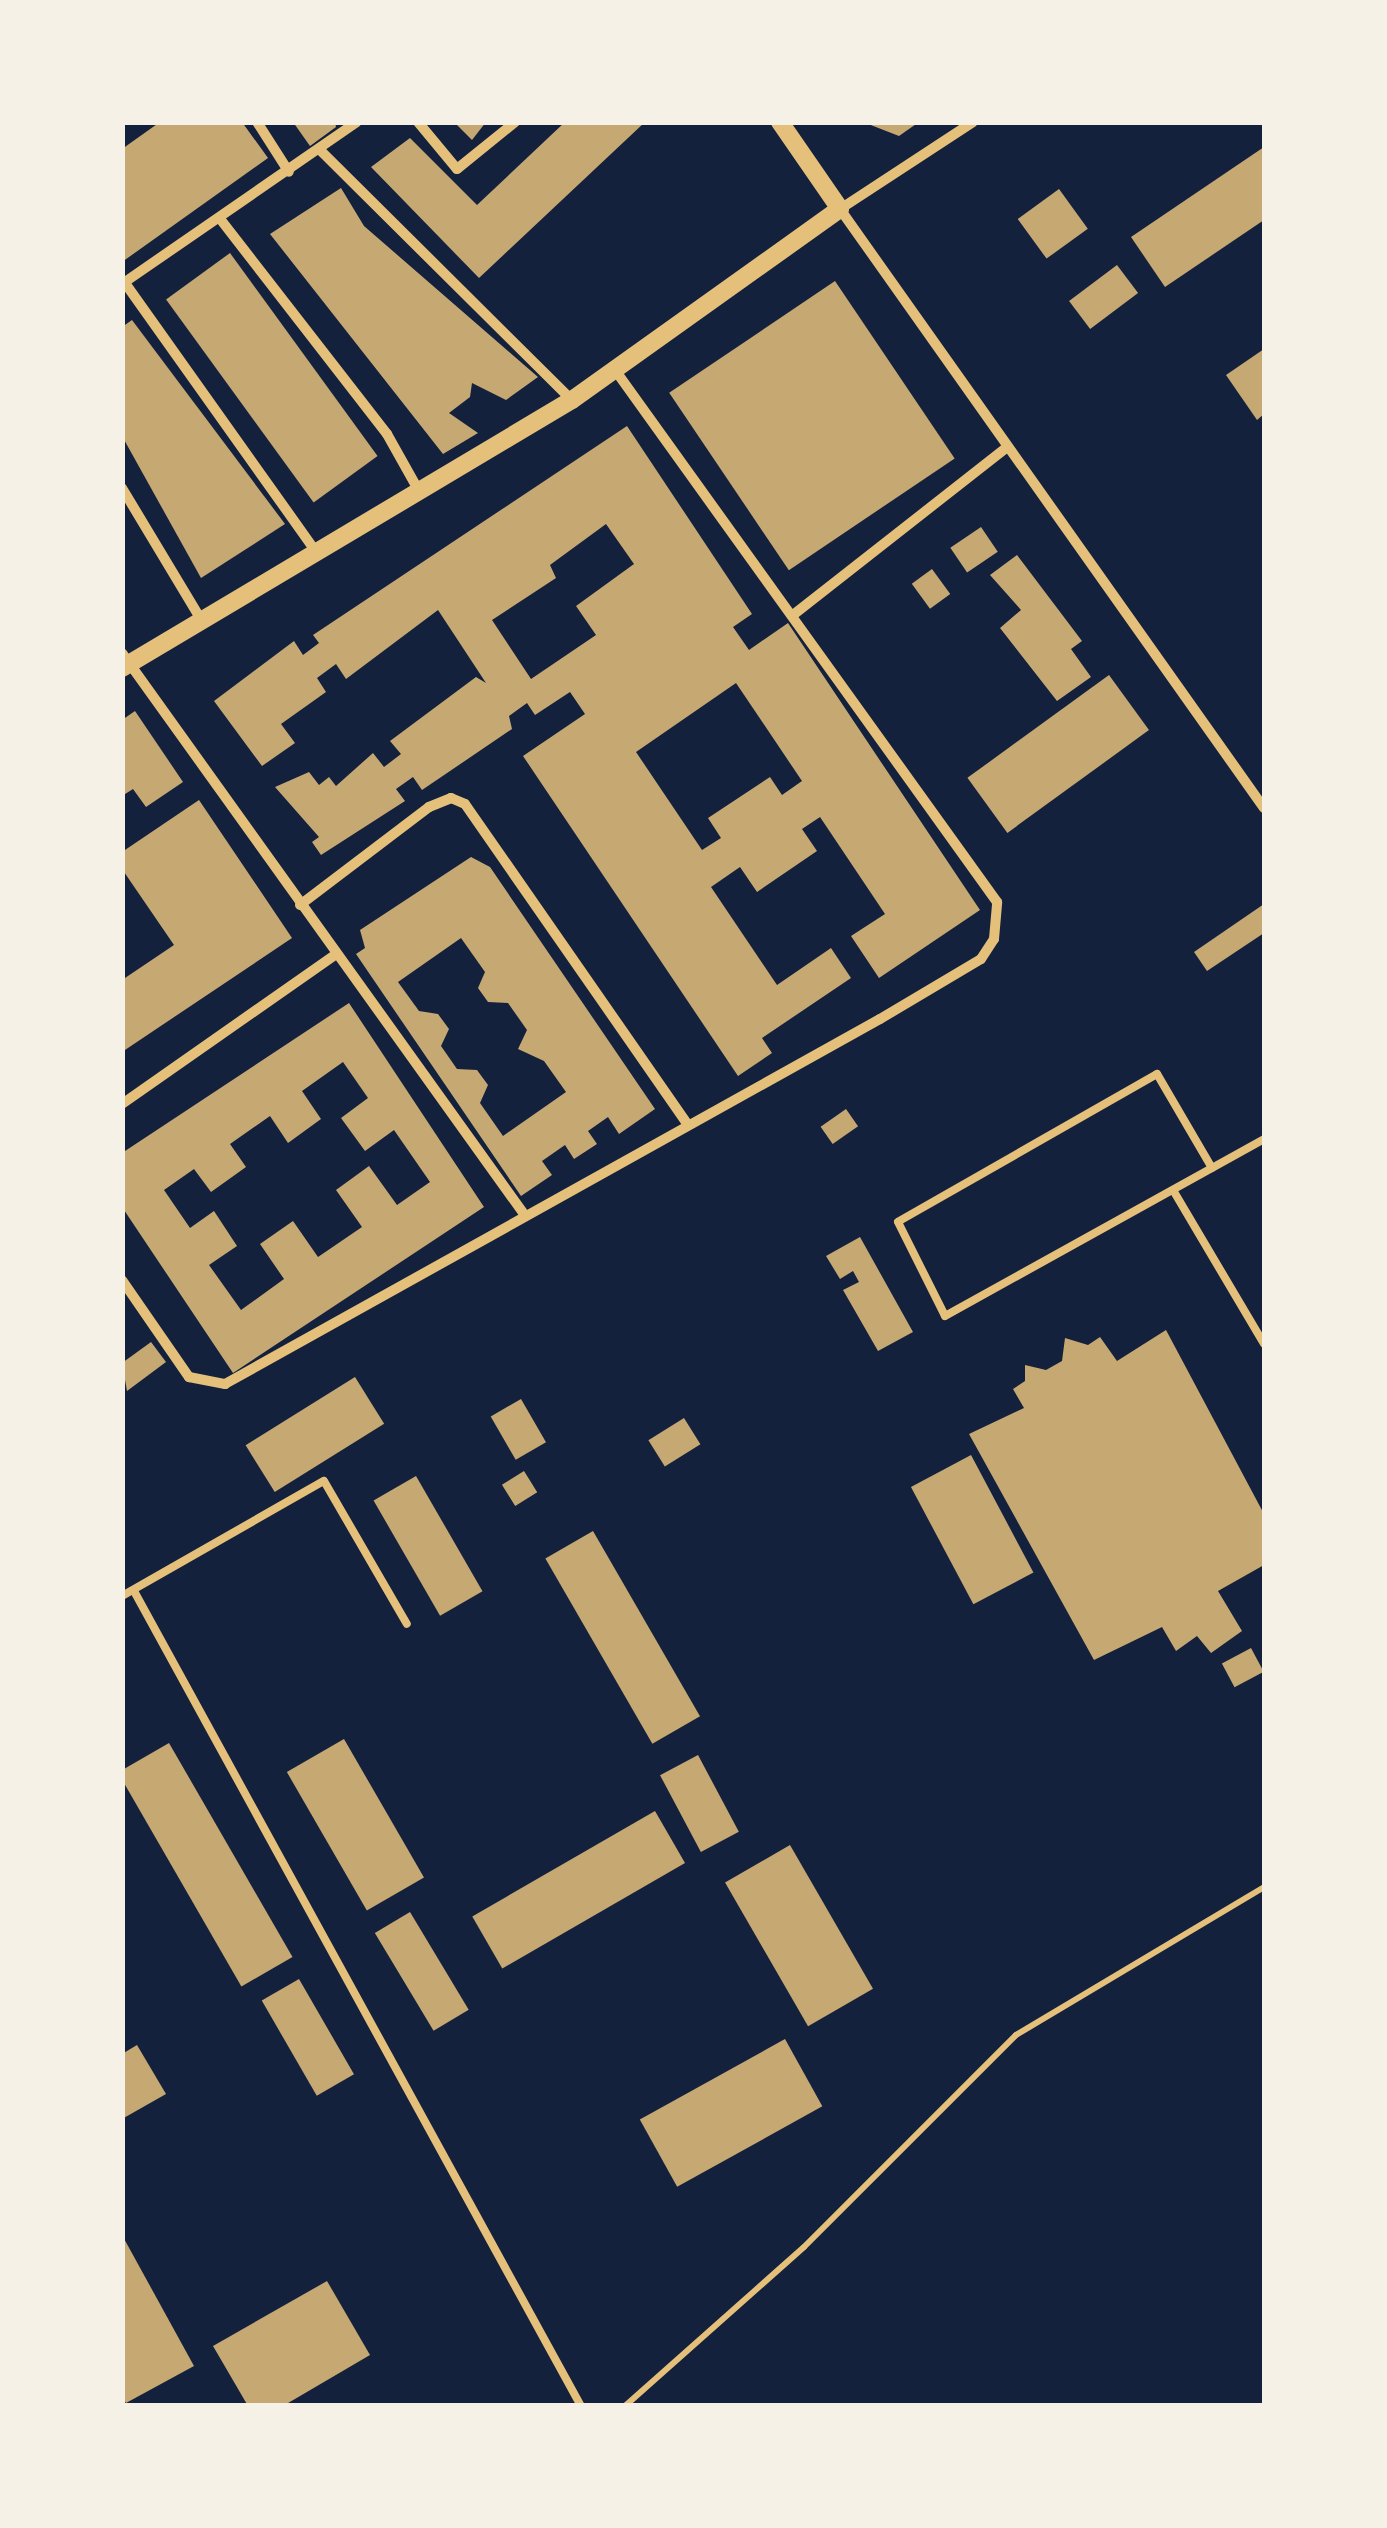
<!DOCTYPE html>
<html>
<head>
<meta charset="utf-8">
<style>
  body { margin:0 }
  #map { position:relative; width:1387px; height:2528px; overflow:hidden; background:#14213d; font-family:Cabin,sans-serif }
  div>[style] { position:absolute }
  .building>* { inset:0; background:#c6a872; transform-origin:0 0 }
  .path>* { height:6px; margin:-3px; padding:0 3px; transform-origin:3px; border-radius:3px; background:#e5c07b }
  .service>* { height:8px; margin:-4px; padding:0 4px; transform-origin:4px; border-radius:4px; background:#e5c07b }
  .minor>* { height:10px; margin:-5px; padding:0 5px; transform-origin:5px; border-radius:5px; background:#e5c07b }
  .tertiary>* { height:18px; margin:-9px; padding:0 9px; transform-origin:9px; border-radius:9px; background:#e5c07b }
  span { translate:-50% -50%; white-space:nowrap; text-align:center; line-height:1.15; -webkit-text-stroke:9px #f6f1e7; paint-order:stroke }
  .frame { position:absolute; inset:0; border:125px solid #f6f1e7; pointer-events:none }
</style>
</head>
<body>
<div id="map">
  <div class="building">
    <i style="clip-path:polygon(160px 122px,242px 122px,268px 158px,122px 262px,122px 149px)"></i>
    <i style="clip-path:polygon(293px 122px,335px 122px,336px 127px,310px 146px)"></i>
    <i style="clip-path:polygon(454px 122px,486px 122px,472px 140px)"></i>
    <i style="clip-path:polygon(565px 122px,645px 122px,479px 278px,371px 167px,410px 138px,477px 205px)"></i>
    <i style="clip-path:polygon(863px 122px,919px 122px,899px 136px)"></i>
    <i style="clip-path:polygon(1264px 147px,1264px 220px,1165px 287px,1131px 237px)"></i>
    <i style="clip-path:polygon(341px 188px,364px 226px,538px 377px,506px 400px,472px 383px,470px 397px,449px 413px,478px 433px,443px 454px,270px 234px)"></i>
    <i style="left:1059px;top:189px;width:49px;height:51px;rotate:54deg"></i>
    <i style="left:230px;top:253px;width:251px;height:79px;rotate:54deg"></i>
    <i style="left:1117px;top:265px;width:35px;height:60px;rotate:53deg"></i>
    <i style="left:835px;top:281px;width:214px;height:200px;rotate:56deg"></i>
    <i style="clip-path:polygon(132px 320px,285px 524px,201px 578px,122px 436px,122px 327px)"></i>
    <i style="clip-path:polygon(1264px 349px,1264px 414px,1257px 420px,1226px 375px)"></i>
    <i style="clip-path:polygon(evenodd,627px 426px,752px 614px,733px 627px,749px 650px,788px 623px,980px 910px,879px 978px,851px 936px,885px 914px,820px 817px,802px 829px,817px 851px,757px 892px,740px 867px,711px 887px,777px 985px,831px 948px,851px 978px,762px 1038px,772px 1053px,738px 1076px,523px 756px,585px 714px,570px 692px,535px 715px,527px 703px,509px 716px,512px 729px,422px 790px,413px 777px,396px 789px,405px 801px,321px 855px,312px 842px,319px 837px,275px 787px,309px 772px,319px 785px,329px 777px,336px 786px,373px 753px,384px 767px,401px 754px,390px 741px,476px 677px,486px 683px,438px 610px,346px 679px,336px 664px,317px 678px,326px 692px,281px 724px,295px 743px,262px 766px,214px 701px,294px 641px,303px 655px,319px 643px,313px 635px,627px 426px,606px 524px,634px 564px,576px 606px,596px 635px,531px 679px,492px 620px,556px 578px,550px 565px,606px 524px,627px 426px,736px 683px,802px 781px,782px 795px,770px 777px,708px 818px,721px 838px,702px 850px,636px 752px,736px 683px)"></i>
    <i style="left:981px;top:527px;width:30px;height:37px;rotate:56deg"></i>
    <i style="clip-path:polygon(1017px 555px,1082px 641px,1071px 649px,1091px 677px,1057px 701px,1000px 628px,1021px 610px,990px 575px)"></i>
    <i style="left:932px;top:569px;width:31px;height:25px;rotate:54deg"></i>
    <i style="left:1109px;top:675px;width:68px;height:175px;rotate:54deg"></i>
    <i style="clip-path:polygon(135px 711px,183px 782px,146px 807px,133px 789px,122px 796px,122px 720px)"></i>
    <i style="clip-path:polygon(199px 800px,292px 938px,122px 1052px,122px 980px,174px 945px,122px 869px,122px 852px)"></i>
    <i style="clip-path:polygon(evenodd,471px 857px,490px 867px,655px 1109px,619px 1134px,608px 1117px,588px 1131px,597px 1144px,574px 1159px,565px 1145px,542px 1161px,552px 1175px,521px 1196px,356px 954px,365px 948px,360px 930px,471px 857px,461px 938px,485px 972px,478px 988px,488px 1002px,508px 1003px,527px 1030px,518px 1049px,544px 1061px,566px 1092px,503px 1136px,480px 1103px,488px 1085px,477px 1070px,457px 1069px,441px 1046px,449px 1029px,438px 1014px,419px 1011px,398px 982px,461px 938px)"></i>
    <i style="clip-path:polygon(1264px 904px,1264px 933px,1207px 971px,1194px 952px)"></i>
    <i style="clip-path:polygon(evenodd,349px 1003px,484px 1207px,233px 1373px,122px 1207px,122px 1153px,349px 1003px,343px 1062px,368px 1098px,341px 1118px,365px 1151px,394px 1130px,430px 1182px,397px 1205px,369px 1166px,336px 1190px,362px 1227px,318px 1257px,293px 1221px,260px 1244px,284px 1279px,241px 1310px,209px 1265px,237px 1246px,214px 1211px,190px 1228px,164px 1190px,194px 1169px,211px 1192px,246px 1167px,230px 1144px,270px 1116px,288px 1143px,321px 1119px,302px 1091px,343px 1062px)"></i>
    <i style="left:846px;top:1109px;width:21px;height:31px;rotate:55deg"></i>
    <i style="clip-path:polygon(860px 1237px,913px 1332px,878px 1351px,843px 1290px,859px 1282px,853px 1271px,840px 1279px,826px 1256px)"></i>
    <i style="clip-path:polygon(1166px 1330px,1264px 1514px,1264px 1565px,1218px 1591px,1242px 1631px,1211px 1653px,1197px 1636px,1176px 1651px,1162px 1627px,1094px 1660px,969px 1434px,1024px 1408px,1013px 1389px,1025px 1381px,1025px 1365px,1046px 1370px,1062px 1361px,1065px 1338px,1088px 1345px,1100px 1337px,1117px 1361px)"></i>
    <i style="clip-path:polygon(151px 1342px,166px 1362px,127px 1391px,122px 1363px)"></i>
    <i style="left:355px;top:1377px;width:55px;height:129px;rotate:58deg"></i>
    <i style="left:521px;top:1399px;width:50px;height:35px;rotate:60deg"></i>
    <i style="left:684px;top:1418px;width:31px;height:42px;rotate:58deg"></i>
    <i style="left:971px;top:1455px;width:133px;height:68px;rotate:62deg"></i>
    <i style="left:524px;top:1471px;width:25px;height:26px;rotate:58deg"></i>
    <i style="left:416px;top:1476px;width:133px;height:49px;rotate:60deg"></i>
    <i style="left:593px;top:1531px;width:214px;height:55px;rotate:60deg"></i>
    <i style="left:1251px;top:1648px;width:27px;height:33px;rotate:62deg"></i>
    <i style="left:344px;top:1739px;width:160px;height:66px;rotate:60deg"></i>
    <i style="left:169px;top:1743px;width:247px;height:59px;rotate:60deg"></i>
    <i style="left:698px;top:1755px;width:87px;height:43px;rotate:62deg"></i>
    <i style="left:655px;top:1811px;width:60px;height:211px;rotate:60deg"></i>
    <i style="left:790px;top:1845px;width:166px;height:75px;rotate:60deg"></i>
    <i style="left:410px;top:1912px;width:114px;height:41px;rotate:59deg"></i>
    <i style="left:299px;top:1979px;width:110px;height:43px;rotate:60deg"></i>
    <i style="left:785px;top:2039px;width:77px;height:166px;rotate:61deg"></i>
    <i style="clip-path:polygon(137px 2045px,166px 2094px,122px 2119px,122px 2054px)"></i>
    <i style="clip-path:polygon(122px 2235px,194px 2366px,126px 2403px,122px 2397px)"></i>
    <i style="clip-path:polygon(327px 2281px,370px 2355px,283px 2406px,248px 2406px,213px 2346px)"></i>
  </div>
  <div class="path">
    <i style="left:625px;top:2406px;width:239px;rotate:-41.6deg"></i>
    <i style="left:804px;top:2247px;width:300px;rotate:-45deg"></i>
    <i style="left:1016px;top:2035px;width:289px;rotate:-30.8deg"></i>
  </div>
  <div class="service">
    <i style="left:1212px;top:1168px;width:109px;rotate:-120.3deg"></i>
    <i style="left:1157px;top:1074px;width:298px;rotate:150.3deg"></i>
    <i style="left:898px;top:1222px;width:105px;rotate:63.4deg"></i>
    <i style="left:945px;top:1316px;width:365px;rotate:-29deg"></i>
    <i style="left:1173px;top:1190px;width:179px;rotate:59.4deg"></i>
    <i style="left:134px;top:1591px;width:930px;rotate:61.26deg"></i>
    <i style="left:122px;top:1596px;width:232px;rotate:-29.7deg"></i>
    <i style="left:324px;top:1481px;width:165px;rotate:59.9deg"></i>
  </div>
  <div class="minor">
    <i style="left:257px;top:122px;width:59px;rotate:57.4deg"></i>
    <i style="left:418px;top:122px;width:61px;rotate:50.3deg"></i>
    <i style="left:457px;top:169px;width:75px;rotate:-39deg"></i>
    <i style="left:973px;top:122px;width:159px;rotate:146.8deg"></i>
    <i style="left:840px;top:209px;width:734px;rotate:54.71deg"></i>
    <i style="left:320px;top:150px;width:355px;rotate:44.8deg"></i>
    <i style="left:221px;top:220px;width:271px;rotate:52.2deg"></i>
    <i style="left:387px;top:434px;width:65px;rotate:60.7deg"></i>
    <i style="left:125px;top:283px;width:331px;rotate:54.6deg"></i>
    <i style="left:122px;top:284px;width:285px;rotate:-34.6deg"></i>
    <i style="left:122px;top:488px;width:155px;rotate:59deg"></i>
    <i style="left:793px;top:615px;width:269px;rotate:-38.1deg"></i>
    <i style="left:122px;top:653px;width:690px;rotate:54.38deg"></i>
    <i style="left:300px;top:905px;width:162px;rotate:-37.2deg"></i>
    <i style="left:429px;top:807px;width:24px;rotate:-22deg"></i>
    <i style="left:451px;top:798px;width:15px;rotate:23deg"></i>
    <i style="left:465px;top:804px;width:387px;rotate:55.2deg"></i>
    <i style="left:122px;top:1104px;width:261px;rotate:-35deg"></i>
    <i style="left:122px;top:1280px;width:118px;rotate:55.4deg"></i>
    <i style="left:189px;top:1377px;width:37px;rotate:11deg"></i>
    <i style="left:225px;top:1384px;width:750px;rotate:-29.13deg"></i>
    <i style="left:880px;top:1019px;width:117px;rotate:-30.7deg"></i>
    <i style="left:981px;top:959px;width:24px;rotate:-57deg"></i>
    <i style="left:994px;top:939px;width:37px;rotate:-85deg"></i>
    <i style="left:997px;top:902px;width:655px;rotate:-125.68deg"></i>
  </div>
  <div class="tertiary">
    <i style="left:122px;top:668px;width:524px;rotate:-30.78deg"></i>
    <i style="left:572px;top:400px;width:329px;rotate:-35.5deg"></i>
    <i style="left:840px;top:209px;width:106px;rotate:-124.6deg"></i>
  </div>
  <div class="frame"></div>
</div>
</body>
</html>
